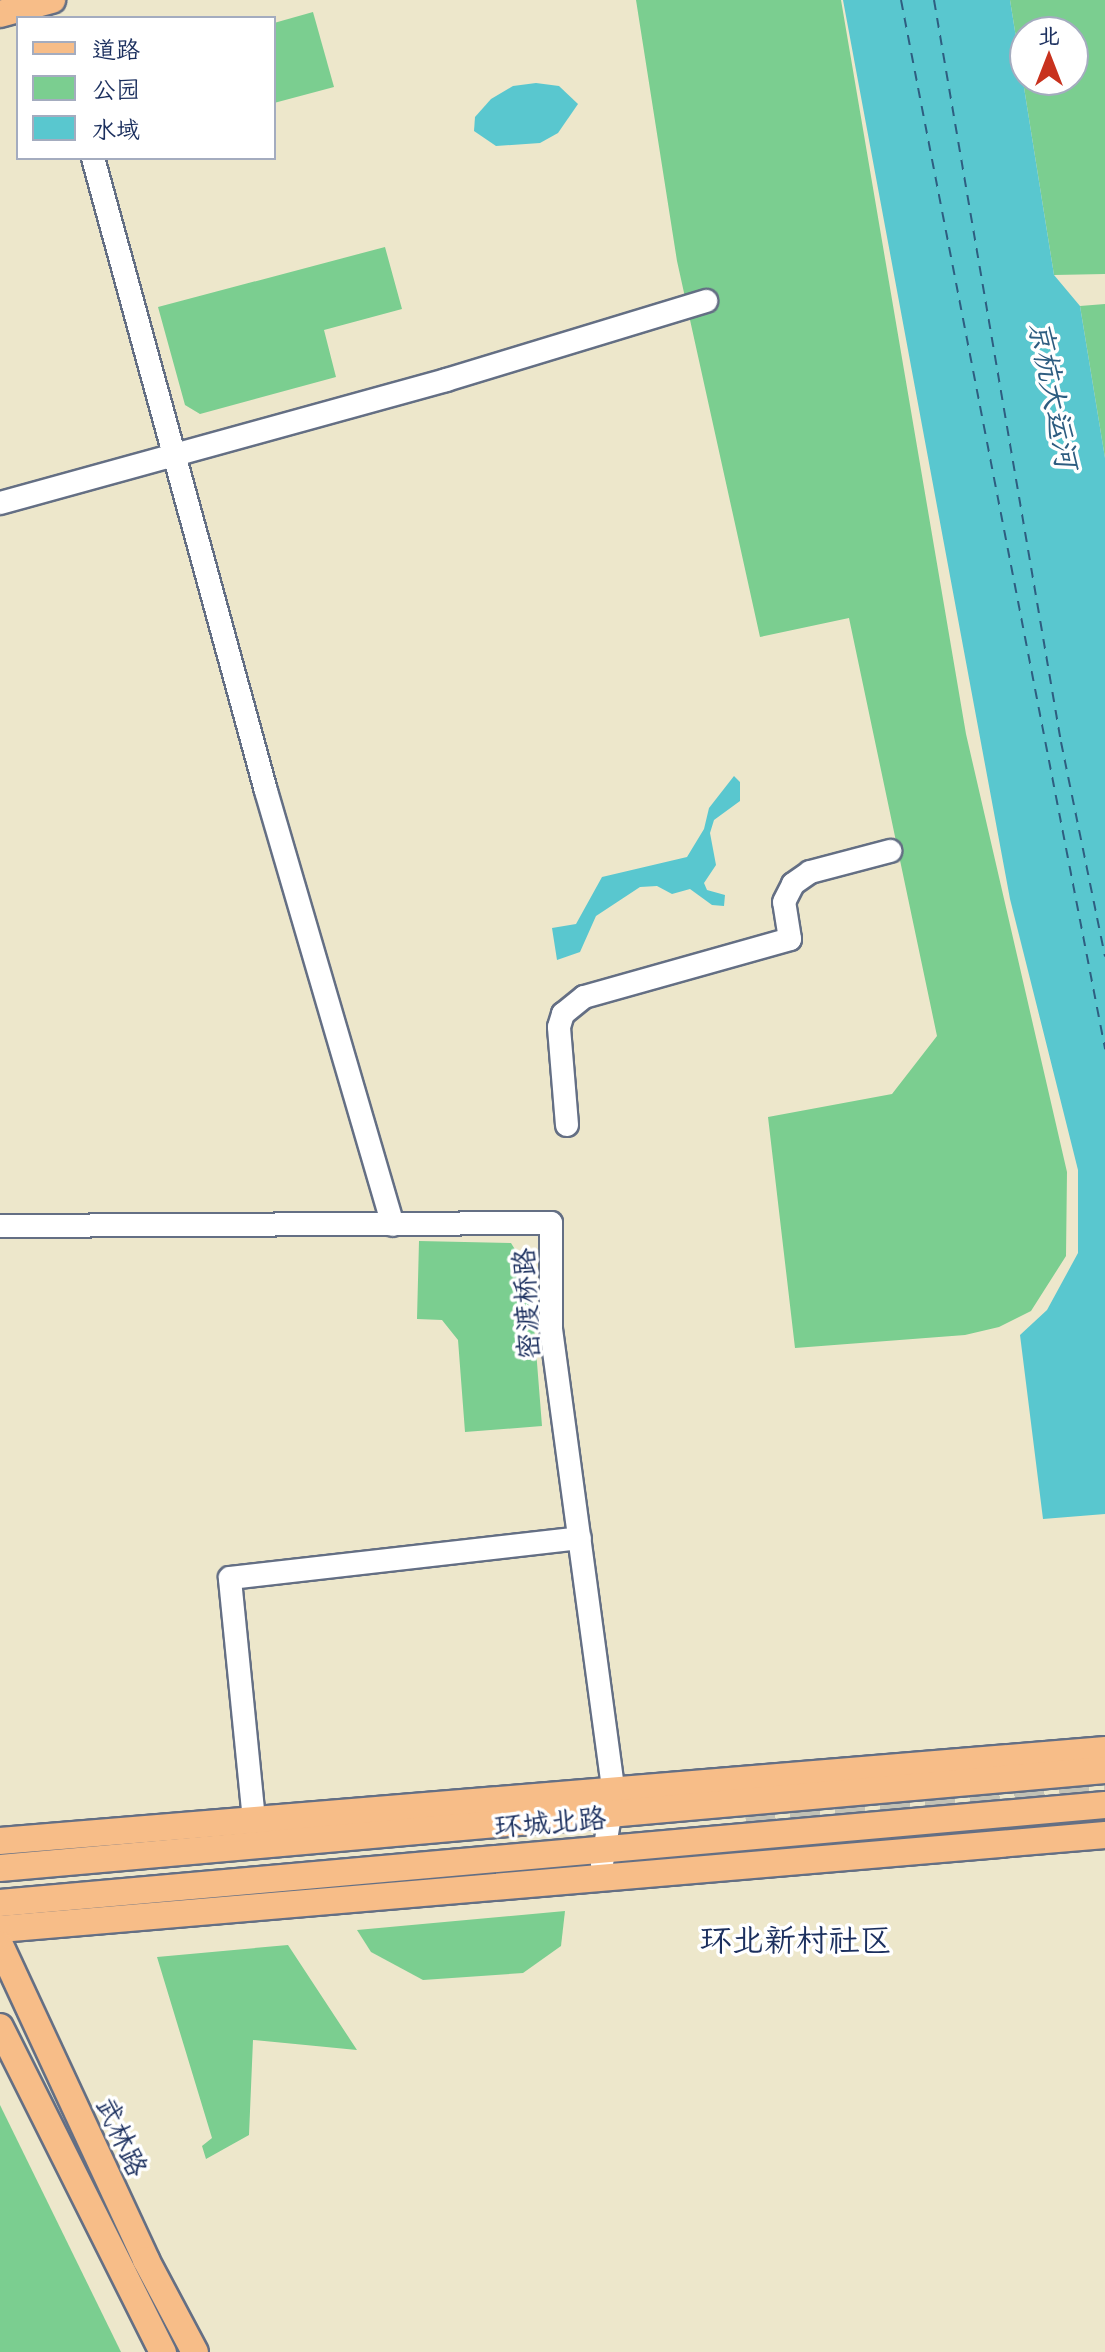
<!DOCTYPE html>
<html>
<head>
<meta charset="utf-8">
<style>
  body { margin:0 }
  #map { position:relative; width:1105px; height:2352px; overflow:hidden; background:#ede7cb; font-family:"Playpen Sans","LXGW WenKai TC",sans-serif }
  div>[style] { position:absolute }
  .green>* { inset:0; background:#7bce90 }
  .water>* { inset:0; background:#59c7cf }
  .ferry>* { height:2px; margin-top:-1px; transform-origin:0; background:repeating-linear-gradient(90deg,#2e5d80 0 10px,transparent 0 18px) }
  .highway-tunnel>* { height:30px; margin-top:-15px; transform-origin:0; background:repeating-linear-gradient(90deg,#c3c2b5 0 30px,transparent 0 45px) }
  .roads { filter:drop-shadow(2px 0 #646f84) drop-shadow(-2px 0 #646f84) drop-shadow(0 2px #646f84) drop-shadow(0 -2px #646f84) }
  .minor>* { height:22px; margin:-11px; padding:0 11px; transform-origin:11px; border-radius:11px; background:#fff }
  .major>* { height:26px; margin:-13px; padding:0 13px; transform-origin:13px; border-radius:13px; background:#f7bd88 }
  span { translate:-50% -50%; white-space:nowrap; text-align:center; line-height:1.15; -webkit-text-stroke:7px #fff; paint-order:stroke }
  .street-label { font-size:28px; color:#1b2f5e }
  .water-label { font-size:30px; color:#2e5d80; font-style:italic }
  .quarter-label { font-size:32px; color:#1b2f5e }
  .legend { position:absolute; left:16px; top:16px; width:260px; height:144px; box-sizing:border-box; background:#fff; border:2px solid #a4acbf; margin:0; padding:10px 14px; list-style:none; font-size:24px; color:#1b2f5e }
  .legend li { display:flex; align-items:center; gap:16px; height:40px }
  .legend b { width:40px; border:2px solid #a4acbf }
  .north { position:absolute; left:1009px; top:16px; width:80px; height:80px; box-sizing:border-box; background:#fff; border:2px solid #a4acbf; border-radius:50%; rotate:0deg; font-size:22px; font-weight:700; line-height:32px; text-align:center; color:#1b2f5e }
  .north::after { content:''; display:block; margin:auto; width:28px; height:36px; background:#c8321e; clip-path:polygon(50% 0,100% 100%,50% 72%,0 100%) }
</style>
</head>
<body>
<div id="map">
  <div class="green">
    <i style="clip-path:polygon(636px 0,841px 0,966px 734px,1067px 1172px,1066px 1256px,1031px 1311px,999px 1327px,965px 1335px,795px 1348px,768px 1117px,892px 1094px,937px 1036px,849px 618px,760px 637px,677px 261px)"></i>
    <i style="clip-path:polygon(evenodd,1010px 0,1105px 0,1105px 274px,1054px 275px,1010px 0,1025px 32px,1073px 32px,1073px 80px,1025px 80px,1025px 32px)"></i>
    <i style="clip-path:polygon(313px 12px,334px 87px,274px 103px,274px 23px)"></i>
    <i style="clip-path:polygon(385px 247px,402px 309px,324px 330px,336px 377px,200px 414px,185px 405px,158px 307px)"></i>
    <i style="clip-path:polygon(1105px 304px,1105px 458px,1080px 306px)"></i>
    <i style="clip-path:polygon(419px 1241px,511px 1243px,530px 1274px,542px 1426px,465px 1432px,458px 1340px,442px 1320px,417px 1319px)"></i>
    <i style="clip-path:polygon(565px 1911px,561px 1946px,523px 1973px,423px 1980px,371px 1952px,357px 1930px)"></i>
    <i style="clip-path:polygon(288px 1945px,357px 2050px,253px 2040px,249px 2135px,206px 2159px,202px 2146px,212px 2138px,157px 1957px)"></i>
    <i style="clip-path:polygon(0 2105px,121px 2352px,0 2352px)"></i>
  </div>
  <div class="water">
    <i style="clip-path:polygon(843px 0,1010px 0,1054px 275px,1080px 306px,1105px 458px,1105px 1514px,1043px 1519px,1020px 1335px,1047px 1310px,1078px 1253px,1078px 1170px,1010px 899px)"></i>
    <i style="clip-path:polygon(536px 83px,559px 86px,578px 104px,558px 133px,540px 143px,496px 146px,474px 131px,475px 117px,491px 99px,513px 86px)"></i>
    <i style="clip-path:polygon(734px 776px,740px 782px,740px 801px,714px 820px,710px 833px,716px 865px,704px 883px,707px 890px,725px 895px,724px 906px,712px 905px,690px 889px,672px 894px,657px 886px,640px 887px,596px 916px,580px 952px,557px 960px,552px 928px,576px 924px,602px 877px,687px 857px,704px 829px,709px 808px)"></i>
  </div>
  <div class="ferry">
    <i style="left:901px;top:0;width:1069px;rotate:78.99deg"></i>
    <i style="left:934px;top:0;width:753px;rotate:80.29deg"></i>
    <i style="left:1061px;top:742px;width:219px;rotate:78.4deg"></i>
  </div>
  <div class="highway-tunnel">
    <i style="left:746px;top:1824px;width:361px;rotate:-5.9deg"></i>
  </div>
  <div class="roads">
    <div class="minor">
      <i style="left:93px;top:158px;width:656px;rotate:74.71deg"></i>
      <i style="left:266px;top:791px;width:452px;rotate:73.7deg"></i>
      <i style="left:0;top:503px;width:463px;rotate:-15.4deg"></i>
      <i style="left:446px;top:380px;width:272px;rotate:-16.9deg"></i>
      <i style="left:567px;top:1125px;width:98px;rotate:-94.7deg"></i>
      <i style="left:559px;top:1027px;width:14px;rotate:-73deg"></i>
      <i style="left:563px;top:1014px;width:27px;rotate:-39deg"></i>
      <i style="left:584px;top:997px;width:214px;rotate:-15.7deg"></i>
      <i style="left:790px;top:939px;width:37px;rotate:-99deg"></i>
      <i style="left:784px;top:902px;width:20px;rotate:-63deg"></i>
      <i style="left:793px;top:884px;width:21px;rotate:-35deg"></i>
      <i style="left:810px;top:872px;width:83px;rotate:-14.7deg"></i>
      <i style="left:0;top:1226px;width:551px;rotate:-0.31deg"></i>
      <i style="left:551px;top:1223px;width:106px;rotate:90deg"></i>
      <i style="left:551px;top:1329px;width:467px;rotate:82.3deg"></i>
      <i style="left:614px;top:1792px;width:73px;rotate:99.5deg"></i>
      <i style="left:254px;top:1820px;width:243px;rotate:-95.7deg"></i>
      <i style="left:230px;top:1578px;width:352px;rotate:-6.5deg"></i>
    </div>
    <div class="major">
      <i style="left:0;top:14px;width:54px;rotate:-15.1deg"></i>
      <i style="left:0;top:1841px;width:1109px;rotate:-4.71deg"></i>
      <i style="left:0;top:1868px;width:1109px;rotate:-5.07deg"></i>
      <i style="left:0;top:1903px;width:1109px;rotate:-5.07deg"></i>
      <i style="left:0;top:1929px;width:1109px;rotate:-4.86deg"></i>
      <i style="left:0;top:1945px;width:347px;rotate:65.1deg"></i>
      <i style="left:146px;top:2260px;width:104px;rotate:62deg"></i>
      <i style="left:0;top:2027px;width:364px;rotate:63.4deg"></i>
    </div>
  </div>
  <div class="street-label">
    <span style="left:525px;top:1304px;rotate:-93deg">密渡桥路</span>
    <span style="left:550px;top:1821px;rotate:-5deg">环城北路</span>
    <span style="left:123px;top:2136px;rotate:65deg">武林路</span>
  </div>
  <div class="water-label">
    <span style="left:1055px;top:394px;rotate:79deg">京杭大运河</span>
  </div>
  <div class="quarter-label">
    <span style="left:796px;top:1938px">环北新村社区</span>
  </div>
  <ul class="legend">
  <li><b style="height:10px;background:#f7bd88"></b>道路</li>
  <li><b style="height:22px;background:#7bce90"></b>公园</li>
  <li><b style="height:22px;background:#59c7cf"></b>水域</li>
  </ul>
  <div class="north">北</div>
</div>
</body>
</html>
